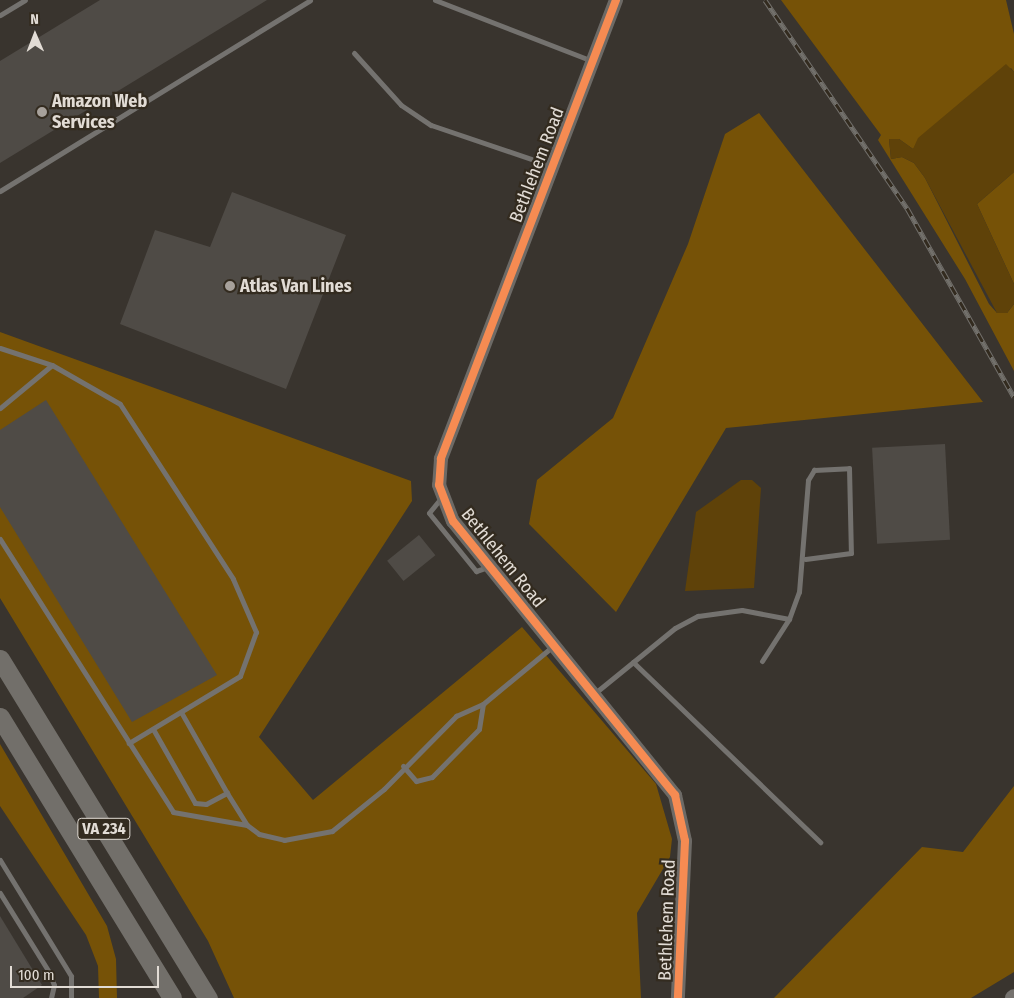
<!DOCTYPE html>
<html>
<head>
<meta charset="utf-8">
<style>
  body { margin:0 }
  #map { position:relative; width:1014px; height:998px; overflow:hidden; background:#39342e; font-family:"Fira Sans Condensed",sans-serif }
  div>[style] { position:absolute }
  .green>* { inset:0; background:#765207 }
  .water>* { inset:0; background:#5f4209 }
  .building>* { inset:0; background:#4f4b46; transform-origin:0 0 }
  .lane>* { height:5px; margin:-2.5px; padding:0 2.5px; transform-origin:2.5px; border-radius:2.5px; background:#74726f }
  .secondary>* { height:14px; margin:-7px; padding:0 7px; transform-origin:7px; border-radius:7px; background:#6d6a66 }
  .primary>* { height:16px; margin:-8px; padding:0 8px; transform-origin:8px; border-radius:8px; background:#75726e }
  .highway>* { height:19px; margin:-9.5px; padding:0 9.5px; transform-origin:9.5px; border-radius:9.5px; background:#726f6a }
  .rail>* { height:5px; margin-top:-2.5px; transform-origin:0; background:repeating-linear-gradient(90deg,#332b1f 0 9px,#72706b 0 18px); box-sizing:border-box; border-block:1px solid #72706b }
  .cycleway>* { height:8px; margin:-4px; padding:0 4px; transform-origin:4px; border-radius:4px; background:#f68b52 }
  .dots>* { width:14px; height:14px; translate:-50% -50%; box-sizing:border-box; border:2px solid #332b1f; border-radius:50% }
  span { translate:-50% -50%; white-space:nowrap; text-align:center; line-height:1.15; -webkit-text-stroke:4.5px #332b1f; paint-order:stroke }
  .shield-label span { padding:1px 4px; background:#332b1f; border:1px solid; border-radius:4px; -webkit-text-stroke-width:0 }
  .shield-label { font-size:16px; color:#e2dcd5; font-weight:700 }
  .poi-label { font-size:18px; color:#e2dcd5; font-weight:700 }
  .left { translate:0 -50%; text-align:left }
  .street-label { font-size:18px; color:#e2dcd5 }
  .north { position:absolute; left:10px; top:10px; width:50px; height:50px; -webkit-text-stroke:4px #332b1f; paint-order:stroke; rotate:359deg; font-size:14px; font-weight:700; line-height:20px; text-align:center; color:#e2dcd5 }
  .north::after { content:''; display:block; margin:auto; width:18px; height:22px; background:#e2dcd5; clip-path:polygon(50% 0,100% 100%,50% 72%,0 100%) }
  .scale { position:absolute; left:10px; top:966px; width:149px; height:22px; box-sizing:border-box; border:2px solid #e2dcd5; border-top:0; padding-left:6px; font-size:15px; line-height:18px; white-space:nowrap; color:#e2dcd5; -webkit-text-stroke:4px #332b1f; paint-order:stroke }
</style>
</head>
<body>
<div id="map">
  <div class="green">
    <i style="clip-path:polygon(781px 0,1006px 0,1014px 34px,1014px 72px,1011px 68px,913px 149px,899px 139px,889px 139px,891px 159px,902px 157px,914px 163px,925px 178px,989px 304px,997px 313px,1007px 313px,1014px 304px,1014px 371px,965px 279px,878px 140px,881px 135px)"></i>
    <i style="clip-path:polygon(759px 113px,983px 402px,726px 428px,616px 612px,529px 524px,537px 480px,613px 418px,688px 244px,725px 134px)"></i>
    <i style="clip-path:polygon(1014px 172px,1014px 284px,977px 204px)"></i>
    <i style="clip-path:polygon(0 332px,411px 481px,412px 501px,259px 737px,313px 800px,522px 627px,656px 784px,672px 839px,670px 857px,637px 913px,641px 998px,234px 998px,208px 941px,0 598px)"></i>
    <i style="clip-path:polygon(0 744px,107px 926px,116px 959px,117px 998px,99px 998px,98px 966px,86px 935px,0 806px)"></i>
    <i style="clip-path:polygon(1014px 786px,1014px 972px,971px 998px,774px 998px,922px 847px,963px 852px)"></i>
  </div>
  <div class="water">
    <i style="clip-path:polygon(1006px 64px,1014px 72px,1014px 172px,977px 204px,1014px 284px,1014px 304px,1007px 313px,997px 313px,925px 178px,914px 163px,902px 157px,891px 159px,889px 139px,899px 139px,913px 149px,918px 138px)"></i>
    <i style="clip-path:polygon(741px 480px,752px 480px,761px 488px,754px 588px,685px 591px,696px 512px)"></i>
  </div>
  <div class="building">
    <i style="clip-path:polygon(100px 0,267px 0,0 163px,0 61px)"></i>
    <i style="clip-path:polygon(232px 192px,346px 235px,286px 389px,120px 324px,155px 230px,210px 247px)"></i>
    <i style="clip-path:polygon(46px 400px,217px 675px,132px 722px,0 507px,0 430px)"></i>
    <i style="left:945px;top:444px;width:96px;height:73px;rotate:87deg"></i>
    <i style="left:419px;top:535px;width:26px;height:41px;rotate:51deg"></i>
    <i style="clip-path:polygon(0 916px,42px 985px,23px 998px,0 998px)"></i>
  </div>
  <div class="lane">
    <i style="left:435px;top:0;width:168px;rotate:21.2deg"></i>
    <i style="left:0;top:15px;width:29px;rotate:-31deg"></i>
    <i style="left:354px;top:53px;width:70px;rotate:47.9deg"></i>
    <i style="left:401px;top:105px;width:36px;rotate:34deg"></i>
    <i style="left:431px;top:125px;width:128px;rotate:18.7deg"></i>
    <i style="left:0;top:191px;width:364px;rotate:-31.6deg"></i>
    <i style="left:0;top:348px;width:55px;rotate:18.1deg"></i>
    <i style="left:52px;top:365px;width:78px;rotate:29.8deg"></i>
    <i style="left:120px;top:404px;width:208px;rotate:57.1deg"></i>
    <i style="left:233px;top:579px;width:58px;rotate:66.5deg"></i>
    <i style="left:256px;top:632px;width:47px;rotate:110deg"></i>
    <i style="left:240px;top:676px;width:130px;rotate:148.9deg"></i>
    <i style="left:0;top:408px;width:67px;rotate:-39.6deg"></i>
    <i style="left:441px;top:498px;width:19px;rotate:129deg"></i>
    <i style="left:429px;top:513px;width:75px;rotate:51deg"></i>
    <i style="left:476px;top:571px;width:13px;rotate:-18deg"></i>
    <i style="left:0;top:539px;width:323px;rotate:57.6deg"></i>
    <i style="left:173px;top:812px;width:75px;rotate:10deg"></i>
    <i style="left:247px;top:825px;width:15px;rotate:37deg"></i>
    <i style="left:259px;top:834px;width:26px;rotate:13deg"></i>
    <i style="left:284px;top:840px;width:49px;rotate:-10.6deg"></i>
    <i style="left:332px;top:831px;width:67px;rotate:-38.9deg"></i>
    <i style="left:384px;top:789px;width:103px;rotate:-45.4deg"></i>
    <i style="left:456px;top:716px;width:30px;rotate:-24deg"></i>
    <i style="left:483px;top:704px;width:89px;rotate:-39.6deg"></i>
    <i style="left:762px;top:661px;width:50px;rotate:-57.3deg"></i>
    <i style="left:789px;top:619px;width:29px;rotate:-70deg"></i>
    <i style="left:799px;top:592px;width:112px;rotate:-85.4deg"></i>
    <i style="left:808px;top:480px;width:12px;rotate:-59deg"></i>
    <i style="left:814px;top:470px;width:35px;rotate:-3deg"></i>
    <i style="left:849px;top:468px;width:85px;rotate:88.7deg"></i>
    <i style="left:851px;top:553px;width:46px;rotate:172.6deg"></i>
    <i style="left:633px;top:662px;width:260px;rotate:43.9deg"></i>
    <i style="left:595px;top:693px;width:103px;rotate:-39.1deg"></i>
    <i style="left:675px;top:628px;width:26px;rotate:-28deg"></i>
    <i style="left:698px;top:616px;width:44px;rotate:-7.8deg"></i>
    <i style="left:742px;top:610px;width:48px;rotate:10.8deg"></i>
    <i style="left:153px;top:729px;width:85px;rotate:60.4deg"></i>
    <i style="left:195px;top:803px;width:11px;rotate:5deg"></i>
    <i style="left:206px;top:804px;width:24px;rotate:-28deg"></i>
    <i style="left:227px;top:793px;width:93px;rotate:-119.6deg"></i>
    <i style="left:403px;top:766px;width:20px;rotate:49deg"></i>
    <i style="left:416px;top:781px;width:16px;rotate:-14deg"></i>
    <i style="left:432px;top:777px;width:67px;rotate:-45.6deg"></i>
    <i style="left:479px;top:729px;width:25px;rotate:-81deg"></i>
    <i style="left:227px;top:793px;width:38px;rotate:58deg"></i>
    <i style="left:0;top:860px;width:136px;rotate:58.5deg"></i>
    <i style="left:71px;top:976px;width:22px;rotate:90deg"></i>
    <i style="left:0;top:893px;width:93px;rotate:58.2deg"></i>
    <i style="left:49px;top:972px;width:14px;rotate:69deg"></i>
    <i style="left:54px;top:985px;width:13px;rotate:103deg"></i>
  </div>
  <div class="secondary">
    <i style="left:616px;top:0;width:491px;rotate:110.9deg"></i>
    <i style="left:441px;top:459px;width:26px;rotate:94deg"></i>
    <i style="left:439px;top:485px;width:39px;rotate:69deg"></i>
    <i style="left:453px;top:521px;width:353px;rotate:51deg"></i>
    <i style="left:675px;top:795px;width:47px;rotate:77.7deg"></i>
    <i style="left:685px;top:841px;width:157px;rotate:92.6deg"></i>
  </div>
  <div class="primary">
    <i style="left:1013px;top:998px;width:1px;rotate:-45deg"></i>
  </div>
  <div class="highway">
    <i style="left:0;top:659px;width:398px;rotate:58.5deg"></i>
    <i style="left:0;top:717px;width:329px;rotate:58.5deg"></i>
  </div>
  <div class="rail">
    <i style="left:765px;top:0;width:252px;rotate:55.7deg"></i>
    <i style="left:907px;top:208px;width:217px;rotate:60.5deg"></i>
  </div>
  <div class="cycleway">
    <i style="left:616px;top:0;width:491px;rotate:110.9deg"></i>
    <i style="left:441px;top:459px;width:26px;rotate:94deg"></i>
    <i style="left:439px;top:485px;width:39px;rotate:69deg"></i>
    <i style="left:453px;top:521px;width:353px;rotate:51deg"></i>
    <i style="left:675px;top:795px;width:47px;rotate:77.7deg"></i>
    <i style="left:685px;top:841px;width:157px;rotate:92.6deg"></i>
  </div>
  <div class="dots">
    <i style="left:42px;top:112px;background:#a7a19b"></i>
    <i style="left:230px;top:286px;background:#a7a19b"></i>
  </div>
  <div class="shield-label">
    <span style="left:104px;top:829px">VA 234</span>
  </div>
  <div class="poi-label">
    <span class="left" style="left:52px;top:112px">Amazon Web<br>Services</span>
    <span class="left" style="left:240px;top:286px">Atlas Van Lines</span>
  </div>
  <div class="street-label">
    <span style="left:537px;top:165px;rotate:-69deg">Bethlehem Road</span>
    <span style="left:503px;top:558px;rotate:51deg">Bethlehem Road</span>
    <span style="left:667px;top:920px;rotate:-88deg">Bethlehem Road</span>
  </div>
  <div class="north">N</div>
  <div class="scale">100 m</div>
</div>
</body>
</html>
